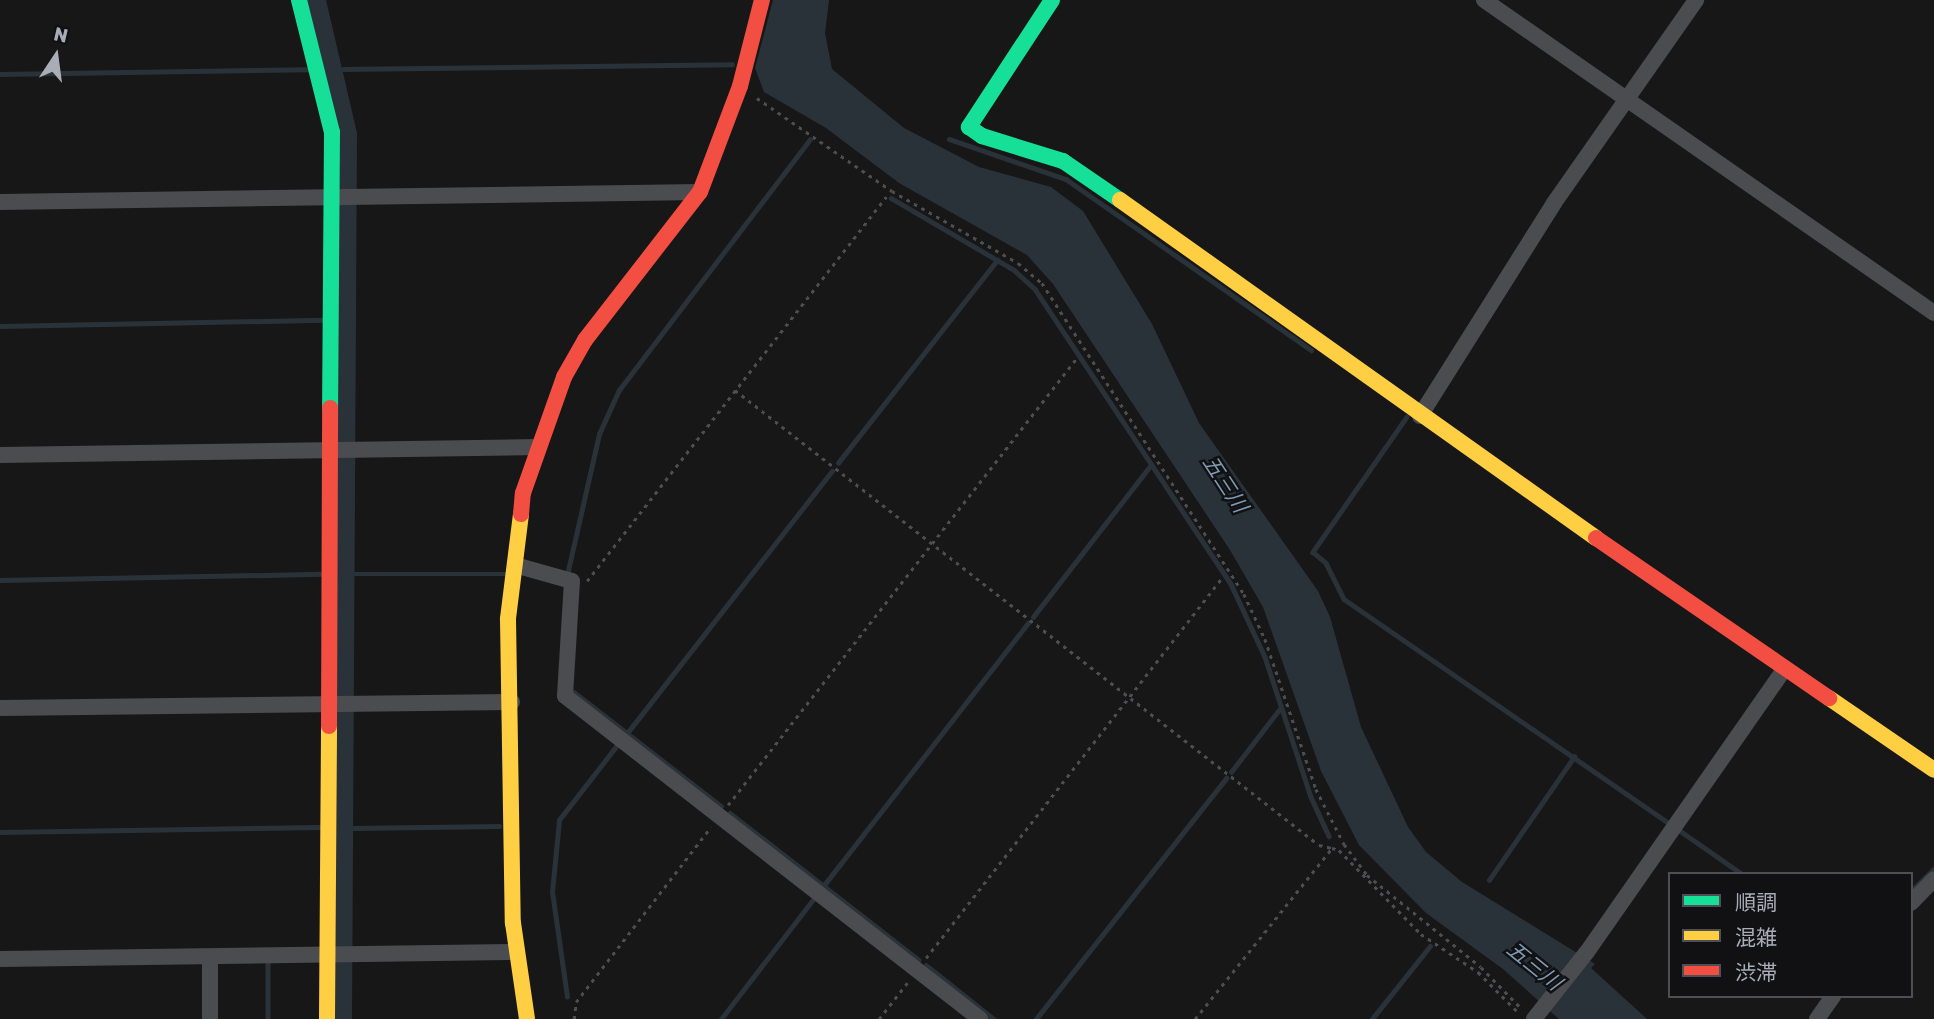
<!DOCTYPE html>
<html>
<head>
<meta charset="utf-8">
<style>
  body { margin:0 }
  #map { position:relative; width:1934px; height:1019px; overflow:hidden; background:#171717; font-family:Rubik,"Noto Sans JP",sans-serif }
  div>[style] { position:absolute }
  .water>* { inset:0; background:#2a3239 }
  .stream>* { height:4.5px; margin:-2.25px; padding:0 2.25px; transform-origin:2.25px; border-radius:2.25px; background:#2a3239 }
  .path>* { height:2.5px; margin-top:-1.25px; transform-origin:0; background:repeating-linear-gradient(90deg,#4d4e52 0 3.5px,transparent 0 8.5px) }
  .street>* { height:16px; margin:-8px; padding:0 8px; transform-origin:8px; border-radius:8px; background:#4b4c50 }
  .fast>* { height:16px; margin:-8px; padding:0 8px; transform-origin:8px; border-radius:8px; background:#16e098 }
  .slow>* { height:16px; margin:-8px; padding:0 8px; transform-origin:8px; border-radius:8px; background:#ffcf43 }
  .jam>* { height:16px; margin:-8px; padding:0 8px; transform-origin:8px; border-radius:8px; background:#f24e42 }
  span { translate:-50% -50%; white-space:nowrap; text-align:center; line-height:1.15; -webkit-text-stroke:5px #111113; paint-order:stroke }
  .water-label { font-size:21px; color:#7f9bb3; font-style:italic }
  .legend { position:absolute; left:1668px; top:872px; width:245px; height:126px; box-sizing:border-box; background:#111113; border:2px solid #4d4f55; margin:0; padding:9px 12px; list-style:none; font-size:21px; color:#a8adb8 }
  .legend li { display:flex; align-items:center; gap:14px; height:35px }
  .legend b { width:35px; border:2px solid #4d4f55 }
  .north { position:absolute; left:21px; top:21px; width:70px; height:70px; -webkit-text-stroke:5px #111113; paint-order:stroke; rotate:13deg; font-size:19px; font-weight:700; line-height:28px; text-align:center; color:#a8adb8 }
  .north::after { content:''; display:block; margin:auto; width:24px; height:32px; background:#a8adb8; clip-path:polygon(50% 0,100% 100%,50% 72%,0 100%) }
</style>
</head>
<body>
<div id="map">
  <div class="water">
    <i style="clip-path:polygon(305px 0,326px 0,357px 133px,352px 1019px,331px 1019px,337px 147px)"></i>
    <i style="clip-path:polygon(773px 0,829px 0,825px 33px,832px 69px,904px 128px,979px 167px,1051px 187px,1083px 211px,1152px 324px,1199px 423px,1318px 591px,1330px 617px,1361px 727px,1408px 827px,1426px 852px,1462px 882px,1595px 964px,1591px 968px,1647px 1019px,1559px 1019px,1503px 969px,1426px 913px,1359px 845px,1321px 771px,1263px 607px,1230px 550px,1053px 284px,1027px 255px,899px 183px,826px 128px,764px 92px,755px 68px)"></i>
  </div>
  <div class="stream">
    <i style="left:343px;top:69px;width:389px;rotate:-0.7deg"></i>
    <i style="left:0;top:74px;width:308px;rotate:-0.9deg"></i>
    <i style="left:949px;top:139px;width:124px;rotate:18.9deg"></i>
    <i style="left:1066px;top:179px;width:299px;rotate:34.9deg"></i>
    <i style="left:891px;top:198px;width:143px;rotate:30.3deg"></i>
    <i style="left:1014px;top:270px;width:28px;rotate:42deg"></i>
    <i style="left:1035px;top:289px;width:354px;rotate:56.4deg"></i>
    <i style="left:1231px;top:584px;width:81px;rotate:65deg"></i>
    <i style="left:1265px;top:657px;width:147px;rotate:71.8deg"></i>
    <i style="left:1311px;top:797px;width:43px;rotate:65.2deg"></i>
    <i style="left:0;top:326px;width:324px;rotate:-1.1deg"></i>
    <i style="left:1407px;top:417px;width:165px;rotate:124.8deg"></i>
    <i style="left:1313px;top:552px;width:17px;rotate:40deg"></i>
    <i style="left:1326px;top:563px;width:40px;rotate:63.4deg"></i>
    <i style="left:1344px;top:599px;width:395px;rotate:34.6deg"></i>
    <i style="left:838px;top:463px;width:258px;rotate:-51.9deg"></i>
    <i style="left:355px;top:574px;width:150px"></i>
    <i style="left:567px;top:575px;width:145px;rotate:-77.2deg"></i>
    <i style="left:599px;top:434px;width:48px;rotate:-65.6deg"></i>
    <i style="left:619px;top:390px;width:315px;rotate:-52.7deg"></i>
    <i style="left:0;top:580px;width:321px;rotate:-1.1deg"></i>
    <i style="left:1033px;top:617px;width:192px;rotate:-52.2deg"></i>
    <i style="left:574px;top:692px;width:186px;rotate:37.8deg"></i>
    <i style="left:628px;top:732px;width:331px;rotate:-52deg"></i>
    <i style="left:1231px;top:772px;width:78px;rotate:-52.3deg"></i>
    <i style="left:730px;top:813px;width:239px;rotate:37.9deg"></i>
    <i style="left:353px;top:828px;width:146px;rotate:-0.8deg"></i>
    <i style="left:1679px;top:830px;width:77px;rotate:34.9deg"></i>
    <i style="left:0;top:832px;width:322px;rotate:-0.9deg"></i>
    <i style="left:1489px;top:880px;width:150px;rotate:-55.4deg"></i>
    <i style="left:821px;top:889px;width:337px;rotate:-52.1deg"></i>
    <i style="left:1911px;top:891px;width:32px;rotate:-44deg"></i>
    <i style="left:268px;top:960px;width:59px;rotate:90deg"></i>
    <i style="left:926px;top:965px;width:87px;rotate:38.5deg"></i>
    <i style="left:567px;top:997px;width:106px;rotate:-98.1deg"></i>
    <i style="left:552px;top:892px;width:72px;rotate:-84.4deg"></i>
    <i style="left:559px;top:820px;width:96px;rotate:-52.2deg"></i>
    <i style="left:721px;top:1019px;width:154px;rotate:-52.4deg"></i>
    <i style="left:1036px;top:1019px;width:307px;rotate:-51.7deg"></i>
    <i style="left:1372px;top:1019px;width:93px;rotate:-51.5deg"></i>
  </div>
  <div class="path">
    <i style="left:757px;top:98px;width:164px;rotate:34.6deg"></i>
    <i style="left:892px;top:191px;width:145px;rotate:29.7deg"></i>
    <i style="left:1018px;top:263px;width:31px;rotate:40deg"></i>
    <i style="left:1042px;top:283px;width:371px;rotate:57deg"></i>
    <i style="left:1244px;top:594px;width:50px;rotate:65deg"></i>
    <i style="left:1265px;top:639px;width:158px;rotate:71.2deg"></i>
    <i style="left:1316px;top:789px;width:62px;rotate:63deg"></i>
    <i style="left:1344px;top:844px;width:39px;rotate:53deg"></i>
    <i style="left:1367px;top:875px;width:146px;rotate:38.9deg"></i>
    <i style="left:1481px;top:967px;width:59px;rotate:45.7deg"></i>
    <i style="left:735px;top:390px;width:740px;rotate:37.92deg"></i>
    <i style="left:1319px;top:845px;width:13px;rotate:13deg"></i>
    <i style="left:587px;top:581px;width:487px;rotate:-52.1deg"></i>
    <i style="left:728px;top:805px;width:566px;rotate:-52.04deg"></i>
    <i style="left:926px;top:958px;width:480px;rotate:-52.1deg"></i>
    <i style="left:574px;top:1019px;width:17px;rotate:-83deg"></i>
    <i style="left:576px;top:1002px;width:221px;rotate:-52.4deg"></i>
    <i style="left:879px;top:1019px;width:46px;rotate:-52.1deg"></i>
    <i style="left:1195px;top:1019px;width:219px;rotate:-51.3deg"></i>
    <i style="left:1332px;top:848px;width:7px;rotate:16deg"></i>
    <i style="left:1339px;top:850px;width:117px;rotate:45.7deg"></i>
    <i style="left:1421px;top:934px;width:69px;rotate:33.7deg"></i>
    <i style="left:1478px;top:972px;width:58px;rotate:45deg"></i>
  </div>
  <div class="street">
    <i style="left:1484px;top:0;width:548px;rotate:34.82deg"></i>
    <i style="left:0;top:202px;width:700px;rotate:-0.82deg"></i>
    <i style="left:1420px;top:416px;width:252px;rotate:-57.8deg"></i>
    <i style="left:1554px;top:203px;width:248px;rotate:-55deg"></i>
    <i style="left:0;top:455px;width:539px;rotate:-0.85deg"></i>
    <i style="left:515px;top:565px;width:59px;rotate:15.7deg"></i>
    <i style="left:572px;top:581px;width:115px;rotate:93.5deg"></i>
    <i style="left:565px;top:696px;width:526px;rotate:37.89deg"></i>
    <i style="left:0;top:708px;width:512px;rotate:-0.67deg"></i>
    <i style="left:1911px;top:903px;width:33px;rotate:-46deg"></i>
    <i style="left:0;top:959px;width:517px;rotate:-0.78deg"></i>
    <i style="left:210px;top:1019px;width:62px;rotate:-90deg"></i>
    <i style="left:1534px;top:1019px;width:85px;rotate:-51.7deg"></i>
    <i style="left:1587px;top:952px;width:346px;rotate:-55.1deg"></i>
    <i style="left:1817px;top:1019px;width:28px;rotate:-55deg"></i>
  </div>
  <div class="fast">
    <i style="left:299px;top:0;width:136px;rotate:76deg"></i>
    <i style="left:332px;top:132px;width:276px;rotate:90.4deg"></i>
    <i style="left:1052px;top:0;width:152px;rotate:123.2deg"></i>
    <i style="left:969px;top:127px;width:16px;rotate:35deg"></i>
    <i style="left:982px;top:136px;width:85px;rotate:17.2deg"></i>
    <i style="left:1063px;top:161px;width:69px;rotate:34.4deg"></i>
  </div>
  <div class="slow">
    <i style="left:1120px;top:200px;width:584px;rotate:35.38deg"></i>
    <i style="left:521px;top:514px;width:106px;rotate:97.1deg"></i>
    <i style="left:508px;top:619px;width:304px;rotate:89.1deg"></i>
    <i style="left:513px;top:923px;width:97px;rotate:81.7deg"></i>
    <i style="left:1829px;top:698px;width:127px;rotate:34.4deg"></i>
    <i style="left:327px;top:1019px;width:293px;rotate:-89.6deg"></i>
  </div>
  <div class="jam">
    <i style="left:521px;top:514px;width:21px;rotate:-85deg"></i>
    <i style="left:523px;top:493px;width:123px;rotate:-70.5deg"></i>
    <i style="left:564px;top:377px;width:43px;rotate:-60.4deg"></i>
    <i style="left:585px;top:340px;width:187px;rotate:-52.2deg"></i>
    <i style="left:700px;top:192px;width:113px;rotate:-69.3deg"></i>
    <i style="left:740px;top:86px;width:89px;rotate:-75.7deg"></i>
    <i style="left:1596px;top:538px;width:283px;rotate:34.5deg"></i>
    <i style="left:329px;top:726px;width:318px;rotate:-89.8deg"></i>
  </div>
  <div class="water-label">
    <span style="left:1225px;top:484px;rotate:57deg">五三川</span>
    <span style="left:1534px;top:966px;rotate:39deg">五三川</span>
  </div>
  <ul class="legend">
  <li><b style="height:9px;background:#16e098"></b>順調</li>
  <li><b style="height:9px;background:#ffcf43"></b>混雑</li>
  <li><b style="height:9px;background:#f24e42"></b>渋滞</li>
  </ul>
  <div class="north">N</div>
</div>
</body>
</html>
